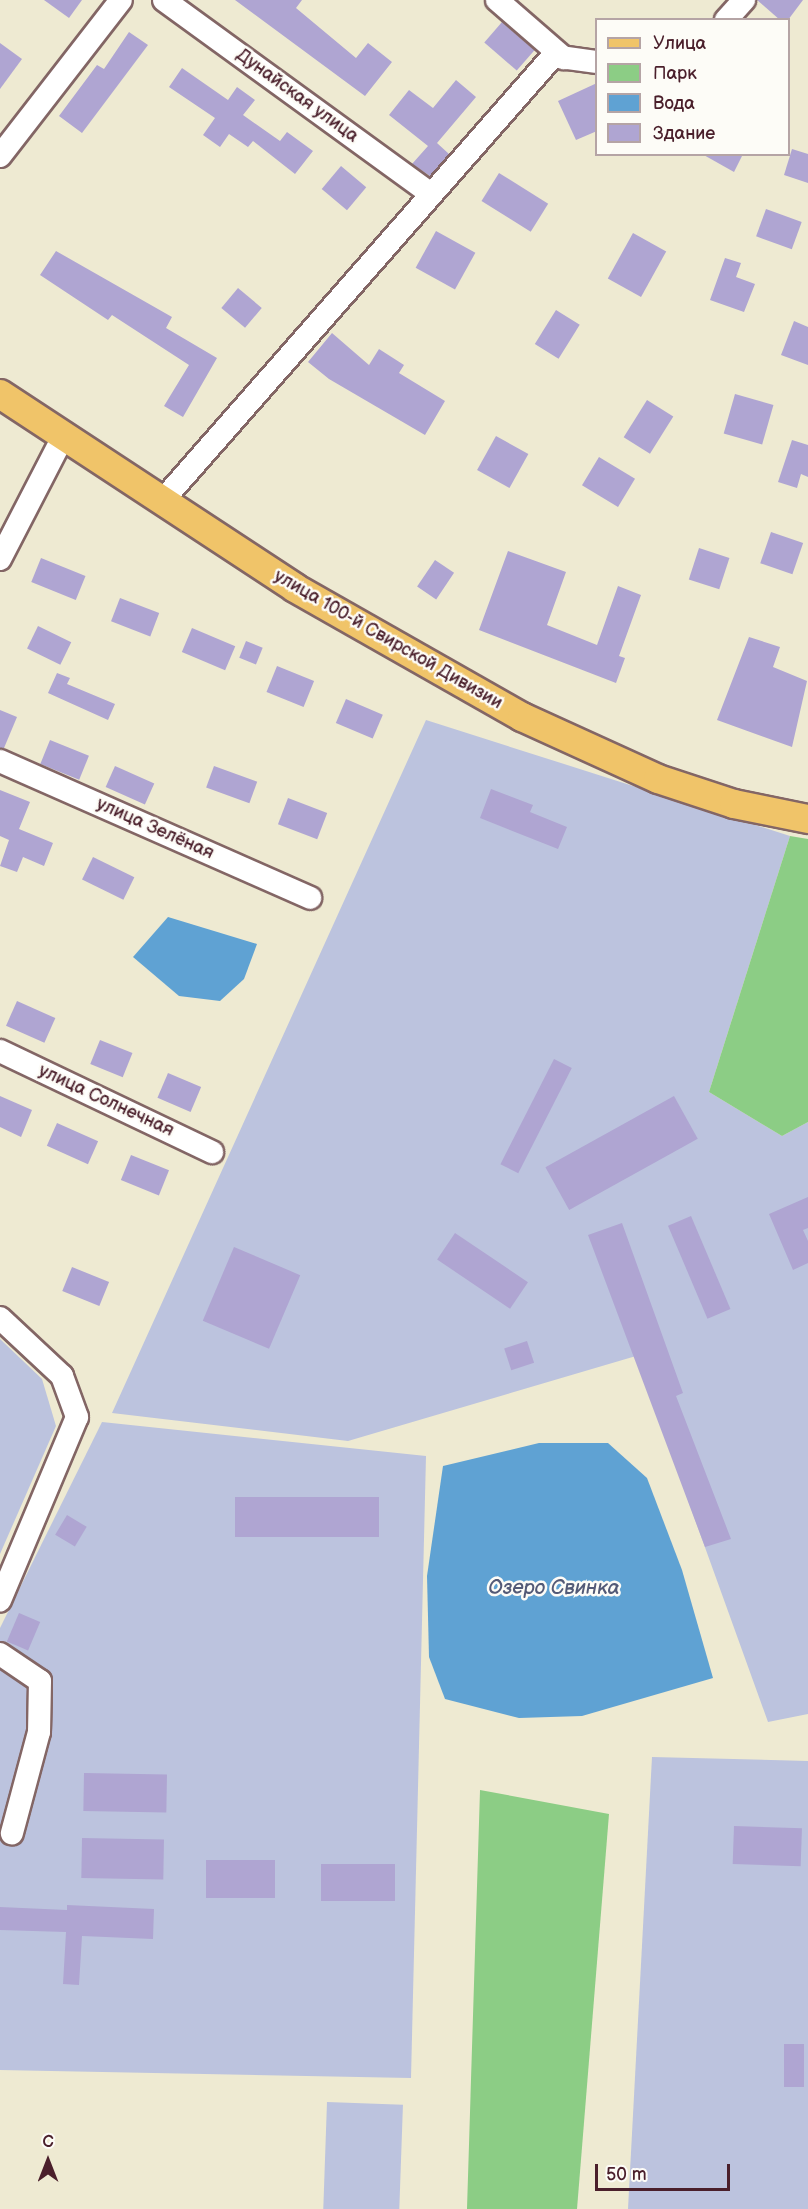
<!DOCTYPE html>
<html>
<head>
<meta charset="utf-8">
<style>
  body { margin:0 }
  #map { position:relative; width:808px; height:2209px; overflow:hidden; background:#eeead2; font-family:"Balsamiq Sans",sans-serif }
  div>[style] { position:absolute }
  .industrial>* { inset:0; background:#bcc3de; transform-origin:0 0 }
  .green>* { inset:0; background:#8ccd85 }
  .water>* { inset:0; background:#5fa2d3 }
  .building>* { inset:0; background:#afa5d2; transform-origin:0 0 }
  .roads { filter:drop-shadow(2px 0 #836665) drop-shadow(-2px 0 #836665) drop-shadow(0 2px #836665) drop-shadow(0 -2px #836665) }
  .minor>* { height:22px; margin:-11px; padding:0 11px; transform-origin:11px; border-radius:11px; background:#fff }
  .major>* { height:28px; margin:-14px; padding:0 14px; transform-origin:14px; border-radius:14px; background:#f0c469 }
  span { translate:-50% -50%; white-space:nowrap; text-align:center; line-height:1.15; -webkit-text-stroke:5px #fdfcf7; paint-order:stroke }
  .street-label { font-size:18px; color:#4a1f2b }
  .water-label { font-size:20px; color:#535a77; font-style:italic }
  .legend { position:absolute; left:595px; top:18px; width:195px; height:138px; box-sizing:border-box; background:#fdfcf7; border:2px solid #b5a4a5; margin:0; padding:8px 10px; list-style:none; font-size:18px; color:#4a1f2b }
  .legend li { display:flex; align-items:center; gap:12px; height:30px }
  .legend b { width:30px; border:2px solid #b5a4a5 }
  .north { position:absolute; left:18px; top:2131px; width:60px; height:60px; -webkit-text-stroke:4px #fdfcf7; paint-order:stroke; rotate:0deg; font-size:16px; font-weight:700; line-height:24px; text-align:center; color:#4a1f2b }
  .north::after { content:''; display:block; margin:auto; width:21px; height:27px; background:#4a1f2b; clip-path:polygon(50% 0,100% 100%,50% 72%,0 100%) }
  .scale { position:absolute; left:595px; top:2164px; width:135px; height:27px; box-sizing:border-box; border:3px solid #4a1f2b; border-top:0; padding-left:8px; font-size:18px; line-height:21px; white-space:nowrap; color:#4a1f2b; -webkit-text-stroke:4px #fdfcf7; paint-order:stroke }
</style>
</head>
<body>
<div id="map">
  <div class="industrial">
    <i style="clip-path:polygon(426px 720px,790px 836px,709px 1092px,782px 1136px,808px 1122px,808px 1714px,768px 1722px,636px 1356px,348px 1441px,112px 1413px)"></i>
    <i style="clip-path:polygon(0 1339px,42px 1379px,56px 1426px,0 1554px)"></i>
    <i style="clip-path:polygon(102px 1422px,426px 1456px,411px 2078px,0 2070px,0 1628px)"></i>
    <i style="clip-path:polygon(652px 1757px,808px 1761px,808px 2209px,628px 2209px)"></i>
    <i style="left:327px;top:2102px;width:76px;height:107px;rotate:2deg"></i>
  </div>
  <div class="green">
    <i style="clip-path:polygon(790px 836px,808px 839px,808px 1122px,782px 1136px,709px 1092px)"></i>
    <i style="clip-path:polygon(480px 1790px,609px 1814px,577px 2209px,467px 2209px)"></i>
  </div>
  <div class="water">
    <i style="clip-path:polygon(168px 917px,257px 944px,244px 979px,220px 1001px,179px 996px,133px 957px)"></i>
    <i style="clip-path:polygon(539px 1443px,608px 1443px,647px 1478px,682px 1570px,713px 1678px,582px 1716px,519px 1718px,445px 1699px,429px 1657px,427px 1576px,443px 1466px)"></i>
  </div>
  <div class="building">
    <i style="clip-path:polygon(44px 0,82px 0,69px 18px)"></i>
    <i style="clip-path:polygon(235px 0,302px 0,296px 8px,356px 58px,368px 43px,392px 62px,365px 96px)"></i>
    <i style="clip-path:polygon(757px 0,803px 0,788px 20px,780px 20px)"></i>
    <i style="left:502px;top:22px;width:43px;height:27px;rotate:41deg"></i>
    <i style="clip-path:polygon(129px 32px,148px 45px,82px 133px,59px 116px,97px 65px,104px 69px)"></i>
    <i style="clip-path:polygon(0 43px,22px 59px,0 89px)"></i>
    <i style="clip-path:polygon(182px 68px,228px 100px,237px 87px,255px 100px,243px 115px,280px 141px,287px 132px,313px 151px,295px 174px,253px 141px,248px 147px,229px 134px,220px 147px,203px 135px,215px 118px,169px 87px)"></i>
    <i style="clip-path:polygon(456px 80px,476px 97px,437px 143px,449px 154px,430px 176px,412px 164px,428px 146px,389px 115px,409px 90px,433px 108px)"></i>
    <i style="clip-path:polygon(597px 83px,597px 131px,576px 140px,558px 101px)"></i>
    <i style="clip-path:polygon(792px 149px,808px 154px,808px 183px,784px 175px)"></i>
    <i style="clip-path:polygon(702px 154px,743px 154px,734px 172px)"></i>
    <i style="left:341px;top:166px;width:33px;height:30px;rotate:40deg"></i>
    <i style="left:499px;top:173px;width:58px;height:33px;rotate:32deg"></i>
    <i style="left:766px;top:209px;width:38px;height:29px;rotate:20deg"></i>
    <i style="left:436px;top:231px;width:45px;height:42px;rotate:29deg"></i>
    <i style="left:633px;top:233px;width:38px;height:52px;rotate:29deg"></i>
    <i style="clip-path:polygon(56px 251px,172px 317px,166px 328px,217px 358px,183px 417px,164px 406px,189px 365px,112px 315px,108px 320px,40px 275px)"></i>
    <i style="clip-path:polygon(725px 258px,741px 263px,736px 277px,755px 284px,744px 312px,710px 300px)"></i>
    <i style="left:238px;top:288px;width:31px;height:26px;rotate:40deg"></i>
    <i style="left:556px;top:310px;width:28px;height:40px;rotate:32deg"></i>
    <i style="clip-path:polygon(794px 321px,808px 327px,808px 365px,781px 355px)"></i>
    <i style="clip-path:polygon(332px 333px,369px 365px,379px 349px,404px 365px,399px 373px,445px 401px,425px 435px,329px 379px,308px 362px)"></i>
    <i style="left:735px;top:394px;width:40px;height:41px;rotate:16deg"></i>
    <i style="left:647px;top:400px;width:31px;height:44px;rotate:32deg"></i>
    <i style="left:496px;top:436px;width:37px;height:39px;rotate:29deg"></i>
    <i style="clip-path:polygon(792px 440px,808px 445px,808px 477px,801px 474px,797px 488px,778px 482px)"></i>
    <i style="left:599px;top:457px;width:42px;height:33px;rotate:31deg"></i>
    <i style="left:771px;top:532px;width:34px;height:33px;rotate:19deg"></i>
    <i style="left:699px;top:548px;width:32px;height:33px;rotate:18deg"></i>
    <i style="clip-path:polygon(508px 551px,566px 572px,547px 625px,597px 645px,618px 586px,641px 595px,619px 656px,625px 658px,616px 683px,479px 630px)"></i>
    <i style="left:41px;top:558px;width:48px;height:26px;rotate:22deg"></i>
    <i style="left:435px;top:560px;width:23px;height:32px;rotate:34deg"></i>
    <i style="left:120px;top:598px;width:42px;height:25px;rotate:21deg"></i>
    <i style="left:38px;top:626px;width:37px;height:25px;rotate:26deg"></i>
    <i style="left:192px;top:628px;width:47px;height:26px;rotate:23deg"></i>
    <i style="clip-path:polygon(749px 637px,780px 647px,773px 667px,807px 681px,792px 747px,717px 720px)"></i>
    <i style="left:246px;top:641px;width:18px;height:18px;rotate:22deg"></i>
    <i style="left:277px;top:666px;width:40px;height:28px;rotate:22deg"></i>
    <i style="clip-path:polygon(57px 673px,70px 678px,67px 684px,115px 704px,108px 720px,48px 693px)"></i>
    <i style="left:346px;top:699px;width:40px;height:26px;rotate:23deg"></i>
    <i style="clip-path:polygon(0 710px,17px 717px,4px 748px,0 748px)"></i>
    <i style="left:50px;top:740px;width:42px;height:26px;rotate:22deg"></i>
    <i style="left:115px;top:766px;width:43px;height:23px;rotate:24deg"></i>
    <i style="left:214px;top:766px;width:46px;height:23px;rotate:20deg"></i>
    <i style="clip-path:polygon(491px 789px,533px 805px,530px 812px,567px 827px,558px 849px,480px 818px)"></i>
    <i style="clip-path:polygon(0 790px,30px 802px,19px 829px,53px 843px,44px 866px,23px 857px,17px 872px,0 866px,9px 840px,0 836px)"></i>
    <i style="left:288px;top:798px;width:42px;height:28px;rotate:21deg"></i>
    <i style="left:93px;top:857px;width:46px;height:25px;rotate:26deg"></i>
    <i style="left:17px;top:1001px;width:42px;height:27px;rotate:24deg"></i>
    <i style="left:100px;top:1040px;width:35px;height:26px;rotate:22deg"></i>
    <i style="left:554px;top:1059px;width:20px;height:118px;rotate:27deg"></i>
    <i style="left:168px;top:1073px;width:36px;height:27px;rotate:23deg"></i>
    <i style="clip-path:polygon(0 1096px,32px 1110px,21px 1137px,0 1127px)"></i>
    <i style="left:674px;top:1096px;width:49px;height:147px;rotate:61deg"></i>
    <i style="left:57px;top:1123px;width:45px;height:25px;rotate:24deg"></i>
    <i style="left:131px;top:1155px;width:41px;height:27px;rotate:22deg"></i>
    <i style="clip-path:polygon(808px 1197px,808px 1228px,803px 1230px,808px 1241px,808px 1263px,793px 1270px,769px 1214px)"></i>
    <i style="left:691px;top:1216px;width:101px;height:25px;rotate:67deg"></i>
    <i style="clip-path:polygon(622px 1223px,683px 1393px,676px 1396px,731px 1539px,705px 1547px,588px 1235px)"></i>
    <i style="left:455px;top:1233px;width:88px;height:32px;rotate:34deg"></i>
    <i style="left:234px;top:1247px;width:72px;height:80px;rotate:23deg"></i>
    <i style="left:72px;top:1267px;width:40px;height:26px;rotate:22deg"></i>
    <i style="left:527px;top:1341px;width:23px;height:24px;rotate:72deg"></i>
    <i style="left:235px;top:1497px;width:144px;height:40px"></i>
    <i style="left:67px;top:1515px;width:23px;height:23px;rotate:31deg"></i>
    <i style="left:19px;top:1613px;width:23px;height:31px;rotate:23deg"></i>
    <i style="left:84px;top:1773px;width:83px;height:38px;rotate:1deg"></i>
    <i style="left:734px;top:1826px;width:68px;height:38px;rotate:2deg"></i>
    <i style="left:82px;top:1838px;width:82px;height:40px;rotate:1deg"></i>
    <i style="left:206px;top:1860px;width:69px;height:38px"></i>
    <i style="left:321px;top:1864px;width:74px;height:37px"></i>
    <i style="clip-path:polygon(67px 1905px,154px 1909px,153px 1939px,82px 1936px,79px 1985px,63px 1984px,66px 1932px,0 1930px,0 1907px,67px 1910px)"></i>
    <i style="left:784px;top:2044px;width:20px;height:43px"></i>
  </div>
  <div class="roads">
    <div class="minor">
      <i style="left:164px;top:0;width:329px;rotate:36deg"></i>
      <i style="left:497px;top:0;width:89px;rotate:40.9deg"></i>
      <i style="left:726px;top:20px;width:27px;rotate:-48deg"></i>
      <i style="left:0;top:156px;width:197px;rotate:-52.2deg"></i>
      <i style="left:163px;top:500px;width:591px;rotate:-48.7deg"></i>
      <i style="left:553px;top:56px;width:43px;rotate:7.9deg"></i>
      <i style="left:0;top:559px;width:137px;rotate:-62.7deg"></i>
      <i style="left:0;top:761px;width:339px;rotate:23.8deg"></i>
      <i style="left:0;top:1051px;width:235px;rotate:25.5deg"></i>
      <i style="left:0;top:1318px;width:85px;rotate:43.1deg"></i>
      <i style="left:62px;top:1376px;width:44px;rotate:69.9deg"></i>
      <i style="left:77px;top:1417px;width:199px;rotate:112.8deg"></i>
      <i style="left:0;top:1654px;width:48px;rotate:34deg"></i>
      <i style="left:40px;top:1681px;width:51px;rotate:91.1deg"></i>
      <i style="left:39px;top:1732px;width:105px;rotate:105deg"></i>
    </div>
    <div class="major">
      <i style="left:0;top:394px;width:353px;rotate:33.3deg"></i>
      <i style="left:295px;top:588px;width:261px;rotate:29.6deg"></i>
      <i style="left:522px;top:717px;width:149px;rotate:24.5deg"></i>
      <i style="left:658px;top:779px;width:80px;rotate:18.2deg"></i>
      <i style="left:734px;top:804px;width:76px;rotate:11.5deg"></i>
    </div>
  </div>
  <div class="street-label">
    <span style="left:297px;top:96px;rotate:36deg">Дунайская улица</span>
    <span style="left:388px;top:640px;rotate:30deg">улица 100-й Свирской Дивизии</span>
    <span style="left:155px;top:829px;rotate:24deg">улица Зелёная</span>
    <span style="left:106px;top:1101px;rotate:25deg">улица Солнечная</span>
  </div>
  <div class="water-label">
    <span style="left:554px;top:1588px">Озеро Свинка</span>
  </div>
  <ul class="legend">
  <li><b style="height:8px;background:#f0c469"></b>Улица</li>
  <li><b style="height:16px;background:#8ccd85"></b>Парк</li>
  <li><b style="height:16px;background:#5fa2d3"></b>Вода</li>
  <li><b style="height:16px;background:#afa5d2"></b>Здание</li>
  </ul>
  <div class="north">С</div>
  <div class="scale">50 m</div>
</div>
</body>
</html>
